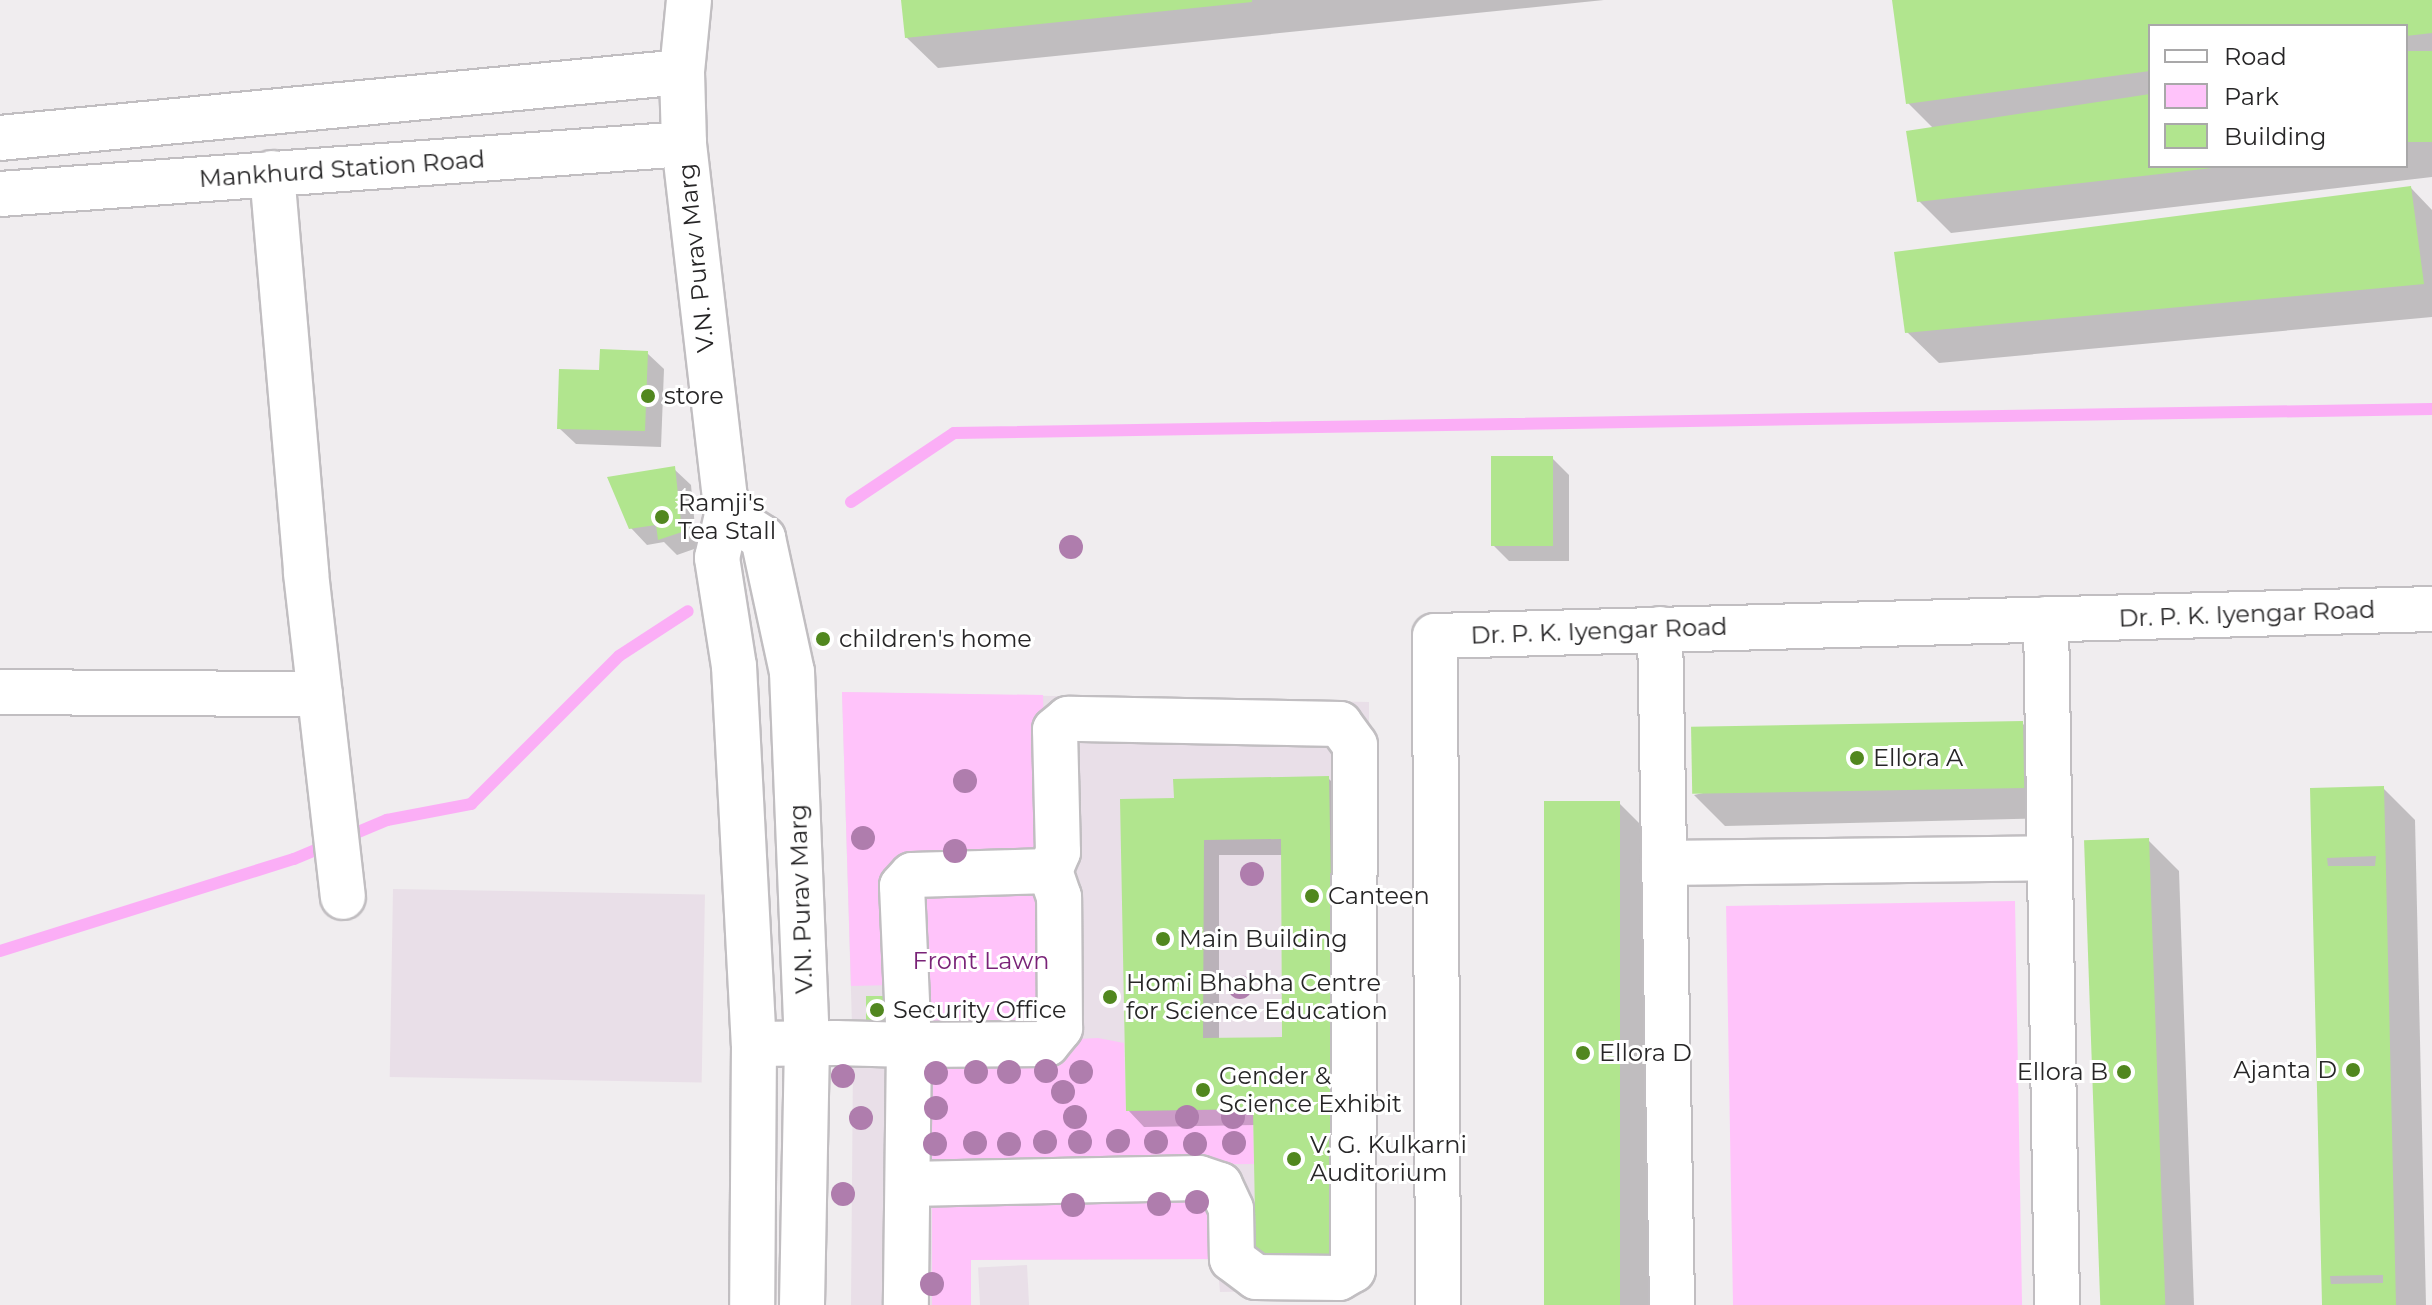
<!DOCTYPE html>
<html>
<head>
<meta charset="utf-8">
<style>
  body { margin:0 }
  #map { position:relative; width:2432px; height:1305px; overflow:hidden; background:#f0edef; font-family:Montserrat,sans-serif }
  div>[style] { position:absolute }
  .built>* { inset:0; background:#e9dfe8; transform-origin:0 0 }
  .green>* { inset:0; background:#ffc3fa; transform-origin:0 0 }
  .shadow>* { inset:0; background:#0003 }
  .stream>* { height:12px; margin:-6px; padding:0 6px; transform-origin:6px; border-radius:6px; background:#fbaef6 }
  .building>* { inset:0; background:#b1e58e; transform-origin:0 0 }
  .roads { filter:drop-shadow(2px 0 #c1bec1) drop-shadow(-2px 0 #c1bec1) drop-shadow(0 2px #c1bec1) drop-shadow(0 -2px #c1bec1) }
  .minor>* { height:44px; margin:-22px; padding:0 22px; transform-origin:22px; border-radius:22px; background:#fff }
  .trees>* { width:24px; height:24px; margin:-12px; border-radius:50%; background:#af7dad }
  .dots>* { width:22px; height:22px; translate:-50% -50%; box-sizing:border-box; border:4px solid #fff; border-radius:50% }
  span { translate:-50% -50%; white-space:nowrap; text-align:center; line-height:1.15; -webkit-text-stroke:6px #fff; paint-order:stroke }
  .street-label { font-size:24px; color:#272627 }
  .poi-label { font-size:24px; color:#272627 }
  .left { translate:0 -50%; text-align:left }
  .right { translate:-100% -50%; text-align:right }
  .park-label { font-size:24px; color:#792277 }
  .legend { position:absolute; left:2148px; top:24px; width:260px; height:144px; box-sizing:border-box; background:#fff; border:2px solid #a9a8a9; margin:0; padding:10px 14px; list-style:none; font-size:24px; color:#272627 }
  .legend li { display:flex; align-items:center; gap:16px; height:40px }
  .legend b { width:40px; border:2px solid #a9a8a9 }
</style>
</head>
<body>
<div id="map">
  <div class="built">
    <i style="clip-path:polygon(842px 692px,1369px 702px,1368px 1289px,1220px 1292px,1217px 1259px,971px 1260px,971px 1305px,851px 1305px,853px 1059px)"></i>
    <i style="left:393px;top:889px;width:312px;height:188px;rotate:1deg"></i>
    <i style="left:1027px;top:1265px;width:40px;height:49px;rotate:87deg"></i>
  </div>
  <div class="green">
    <i style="clip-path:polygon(842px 692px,1043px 695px,1047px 840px,1037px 855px,898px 859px,892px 985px,851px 986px)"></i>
    <i style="clip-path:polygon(1033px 889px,1042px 896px,1038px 1033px,930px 1035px,924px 893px)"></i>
    <i style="left:2015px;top:901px;width:404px;height:289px;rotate:89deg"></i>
    <i style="clip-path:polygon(1098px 1038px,1124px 1043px,1126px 1111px,1253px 1109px,1254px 1164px,932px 1166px,929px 1067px,1059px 1063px,1078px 1039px)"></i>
    <i style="clip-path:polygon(932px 1198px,1215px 1200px,1218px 1259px,971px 1260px,971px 1305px,932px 1305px)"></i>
  </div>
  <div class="shadow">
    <i style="clip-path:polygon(903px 0,1604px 0,938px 68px,906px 37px)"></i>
    <i style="clip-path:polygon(evenodd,1894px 0,2432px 0,2432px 177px,1951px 233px,1919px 201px,1934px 129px,1908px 103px,1894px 0,2150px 26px,2406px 26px,2406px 166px,2150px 166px,2150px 26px)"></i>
    <i style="clip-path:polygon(2411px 188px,2432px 210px,2432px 317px,1939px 363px,1907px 332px)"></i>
    <i style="clip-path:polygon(647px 353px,664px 369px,661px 447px,576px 444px,559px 428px,601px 373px)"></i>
    <i style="clip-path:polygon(1552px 458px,1569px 475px,1569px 561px,1509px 561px,1493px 545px)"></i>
    <i style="clip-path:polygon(674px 469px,691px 485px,697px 548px,677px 555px,664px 542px,647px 545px,631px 528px)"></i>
    <i style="clip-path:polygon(2022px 723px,2053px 754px,2054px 818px,1725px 826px,1694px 795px)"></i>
    <i style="clip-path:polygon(evenodd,1328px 778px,1344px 794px,1353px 1280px,1255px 1125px,1144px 1127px,1128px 1110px,1176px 800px,1328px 778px,1219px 855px,1284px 855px,1284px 1039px,1219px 1040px,1219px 855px)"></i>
    <i style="clip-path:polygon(2383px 788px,2415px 820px,2426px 1305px,2324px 1305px,2312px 790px)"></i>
    <i style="clip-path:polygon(1619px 803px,1650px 834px,1652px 1305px,1547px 1305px)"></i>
    <i style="clip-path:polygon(2148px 840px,2179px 871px,2194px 1305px,2101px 1305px)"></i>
  </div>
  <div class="stream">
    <i style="left:851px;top:502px;width:124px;rotate:-33.8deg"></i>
    <i style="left:954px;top:433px;width:1478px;rotate:-0.93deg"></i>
    <i style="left:0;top:951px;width:308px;rotate:-17.4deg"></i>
    <i style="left:294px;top:859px;width:101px;rotate:-22.8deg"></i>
    <i style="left:387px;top:820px;width:86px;rotate:-10.8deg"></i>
    <i style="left:471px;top:804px;width:209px;rotate:-45deg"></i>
    <i style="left:619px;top:656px;width:82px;rotate:-33.1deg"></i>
  </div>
  <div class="building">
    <i style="clip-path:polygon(901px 0,1252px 0,1252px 2px,905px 38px)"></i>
    <i style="clip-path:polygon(1892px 0,2432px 0,2432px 33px,2406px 36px,2406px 26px,2150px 26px,2150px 71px,1906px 104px)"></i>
    <i style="left:2432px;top:51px;width:91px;height:26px;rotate:90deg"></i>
    <i style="clip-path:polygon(2150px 94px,2150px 166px,2212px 168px,1917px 202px,1906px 131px)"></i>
    <i style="clip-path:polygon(2411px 186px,2424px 284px,1905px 333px,1894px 252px)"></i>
    <i style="clip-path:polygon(600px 349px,648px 351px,645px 431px,557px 429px,559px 369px,599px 370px)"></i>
    <i style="left:1491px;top:456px;width:62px;height:90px"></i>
    <i style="clip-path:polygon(675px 466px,682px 532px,658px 540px,656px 525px,629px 529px,607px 477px)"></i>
    <i style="left:2023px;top:721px;width:67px;height:332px;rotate:89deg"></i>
    <i style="clip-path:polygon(evenodd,1329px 776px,1338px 1264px,1256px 1266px,1253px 1109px,1126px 1111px,1120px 799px,1174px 798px,1173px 779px,1329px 776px,1281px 839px,1282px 1037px,1203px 1038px,1204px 840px,1281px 839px)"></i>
    <i style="clip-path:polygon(evenodd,2384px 786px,2396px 1305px,2322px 1305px,2310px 788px,2384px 786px,2376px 856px,2375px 866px,2328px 866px,2327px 858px,2376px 856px,2384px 786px,2383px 1275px,2383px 1283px,2331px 1284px,2330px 1276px,2383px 1275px)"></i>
    <i style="left:1544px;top:801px;width:76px;height:504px"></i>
    <i style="left:2149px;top:838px;width:467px;height:65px;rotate:88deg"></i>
    <i style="left:866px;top:996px;width:21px;height:28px"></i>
  </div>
  <div class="roads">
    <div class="minor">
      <i style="left:689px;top:0;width:72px;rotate:95.6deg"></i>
      <i style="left:682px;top:72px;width:72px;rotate:88.4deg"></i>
      <i style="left:684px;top:144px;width:373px;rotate:83.4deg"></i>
      <i style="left:727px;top:515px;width:44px;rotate:103.1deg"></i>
      <i style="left:717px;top:558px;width:109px;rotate:81.1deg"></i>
      <i style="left:734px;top:666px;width:379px;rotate:87deg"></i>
      <i style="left:754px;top:1044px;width:261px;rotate:90.4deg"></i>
      <i style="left:0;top:138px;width:685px;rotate:-5.53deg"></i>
      <i style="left:272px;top:173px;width:401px;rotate:85.1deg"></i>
      <i style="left:306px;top:573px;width:326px;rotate:83.5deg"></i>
      <i style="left:0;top:194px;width:686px;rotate:-4.18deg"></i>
      <i style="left:727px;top:515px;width:43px;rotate:32.6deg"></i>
      <i style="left:763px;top:538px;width:137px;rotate:77.8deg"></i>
      <i style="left:792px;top:672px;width:372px;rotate:87.7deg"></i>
      <i style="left:807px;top:1044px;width:261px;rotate:91.1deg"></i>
      <i style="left:2046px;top:619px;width:686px;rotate:89.08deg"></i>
      <i style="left:1660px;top:629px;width:676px;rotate:88.98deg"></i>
      <i style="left:0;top:692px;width:320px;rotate:0.4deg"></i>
      <i style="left:1664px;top:863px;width:385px;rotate:-0.7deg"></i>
      <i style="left:754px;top:1044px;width:82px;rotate:-0.7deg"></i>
      <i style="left:836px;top:1043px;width:73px;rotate:1.6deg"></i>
      <i style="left:909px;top:1045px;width:138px;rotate:-0.4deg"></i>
      <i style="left:1047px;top:1044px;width:21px;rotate:-51deg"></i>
      <i style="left:1060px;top:1028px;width:131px;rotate:-90.4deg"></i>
      <i style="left:1059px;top:897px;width:28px;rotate:-109deg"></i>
      <i style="left:1050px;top:871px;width:138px;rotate:178.3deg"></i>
      <i style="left:912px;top:875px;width:15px;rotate:132deg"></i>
      <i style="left:902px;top:886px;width:159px;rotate:87.5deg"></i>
      <i style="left:909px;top:1045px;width:260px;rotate:90.7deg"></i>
      <i style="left:908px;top:1184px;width:291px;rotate:-1.2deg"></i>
      <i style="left:1199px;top:1178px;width:22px;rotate:18deg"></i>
      <i style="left:1220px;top:1185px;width:26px;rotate:65deg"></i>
      <i style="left:1231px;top:1209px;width:50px;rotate:88.9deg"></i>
      <i style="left:1232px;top:1259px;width:30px;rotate:37deg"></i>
      <i style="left:1256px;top:1277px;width:83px;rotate:0.7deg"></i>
      <i style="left:1339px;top:1278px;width:16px;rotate:-30deg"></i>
      <i style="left:1353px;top:1270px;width:525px;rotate:-89.78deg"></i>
      <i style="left:1355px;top:745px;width:26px;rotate:-126deg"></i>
      <i style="left:1340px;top:724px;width:272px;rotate:-178.9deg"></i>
      <i style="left:1068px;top:719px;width:17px;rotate:140deg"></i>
      <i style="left:1055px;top:730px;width:122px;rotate:88.6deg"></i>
      <i style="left:1058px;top:852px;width:21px;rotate:113deg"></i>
      <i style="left:1438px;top:1305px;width:669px;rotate:-90.26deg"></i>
      <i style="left:1435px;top:636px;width:997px;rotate:-1.55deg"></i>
    </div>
  </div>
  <div class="trees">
    <i style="left:1071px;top:547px"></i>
    <i style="left:965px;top:781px"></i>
    <i style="left:863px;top:838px"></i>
    <i style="left:955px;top:851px"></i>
    <i style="left:1252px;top:874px"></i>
    <i style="left:1240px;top:987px"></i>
    <i style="left:1046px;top:1071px"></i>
    <i style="left:976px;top:1072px"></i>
    <i style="left:1009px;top:1072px"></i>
    <i style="left:1081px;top:1072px"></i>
    <i style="left:936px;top:1073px"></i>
    <i style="left:843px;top:1076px"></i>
    <i style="left:1063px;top:1092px"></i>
    <i style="left:936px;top:1108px"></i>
    <i style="left:1075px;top:1117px"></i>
    <i style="left:1187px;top:1117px"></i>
    <i style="left:1233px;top:1117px"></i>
    <i style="left:861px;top:1118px"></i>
    <i style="left:1118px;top:1141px"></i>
    <i style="left:1045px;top:1142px"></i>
    <i style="left:1080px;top:1142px"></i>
    <i style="left:1156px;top:1142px"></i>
    <i style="left:975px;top:1143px"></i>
    <i style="left:1234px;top:1143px"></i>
    <i style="left:935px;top:1144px"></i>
    <i style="left:1009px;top:1144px"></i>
    <i style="left:1195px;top:1144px"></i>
    <i style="left:843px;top:1194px"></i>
    <i style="left:1197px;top:1202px"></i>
    <i style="left:1159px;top:1204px"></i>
    <i style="left:1073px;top:1205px"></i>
    <i style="left:932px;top:1284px"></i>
  </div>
  <div class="dots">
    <i style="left:648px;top:396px;background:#51871f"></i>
    <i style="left:662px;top:517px;background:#51871f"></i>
    <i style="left:823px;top:639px;background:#51871f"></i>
    <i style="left:1857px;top:758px;background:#51871f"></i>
    <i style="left:1312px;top:896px;background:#51871f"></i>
    <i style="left:1163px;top:939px;background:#51871f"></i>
    <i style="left:1110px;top:997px;background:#51871f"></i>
    <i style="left:877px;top:1010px;background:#51871f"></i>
    <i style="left:1583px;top:1053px;background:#51871f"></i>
    <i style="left:2353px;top:1070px;background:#51871f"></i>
    <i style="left:2124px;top:1072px;background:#51871f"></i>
    <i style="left:1203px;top:1090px;background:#51871f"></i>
    <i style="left:1294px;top:1159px;background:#51871f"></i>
  </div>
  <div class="street-label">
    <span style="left:342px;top:169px;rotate:-4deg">Mankhurd Station Road</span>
    <span style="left:696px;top:258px;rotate:-96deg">V.N. Purav Marg</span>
    <span style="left:2247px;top:614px;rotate:-2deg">Dr. P. K. Iyengar Road</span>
    <span style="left:1599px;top:631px;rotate:-2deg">Dr. P. K. Iyengar Road</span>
    <span style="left:801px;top:899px;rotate:-92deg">V.N. Purav Marg</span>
  </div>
  <div class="poi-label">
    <span class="left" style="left:664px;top:396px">store</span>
    <span class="left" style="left:678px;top:517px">Ramji's<br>Tea Stall</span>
    <span class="left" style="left:839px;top:639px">children's home</span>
    <span class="left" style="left:1873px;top:758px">Ellora A</span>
    <span class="left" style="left:1328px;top:896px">Canteen</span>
    <span class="left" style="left:1179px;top:939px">Main Building</span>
    <span class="left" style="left:1126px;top:997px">Homi Bhabha Centre<br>for Science Education</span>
    <span class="left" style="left:893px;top:1010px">Security Office</span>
    <span class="left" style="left:1599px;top:1053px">Ellora D</span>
    <span class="right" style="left:2337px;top:1070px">Ajanta D</span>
    <span class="right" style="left:2108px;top:1072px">Ellora B</span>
    <span class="left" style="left:1219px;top:1090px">Gender &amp;<br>Science Exhibit</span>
    <span class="left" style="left:1310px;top:1159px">V. G. Kulkarni<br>Auditorium</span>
  </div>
  <div class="park-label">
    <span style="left:981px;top:961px">Front Lawn</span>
  </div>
  <ul class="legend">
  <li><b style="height:10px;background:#fff"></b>Road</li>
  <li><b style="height:22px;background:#ffc3fa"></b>Park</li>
  <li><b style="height:22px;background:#b1e58e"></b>Building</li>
  </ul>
</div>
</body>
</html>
